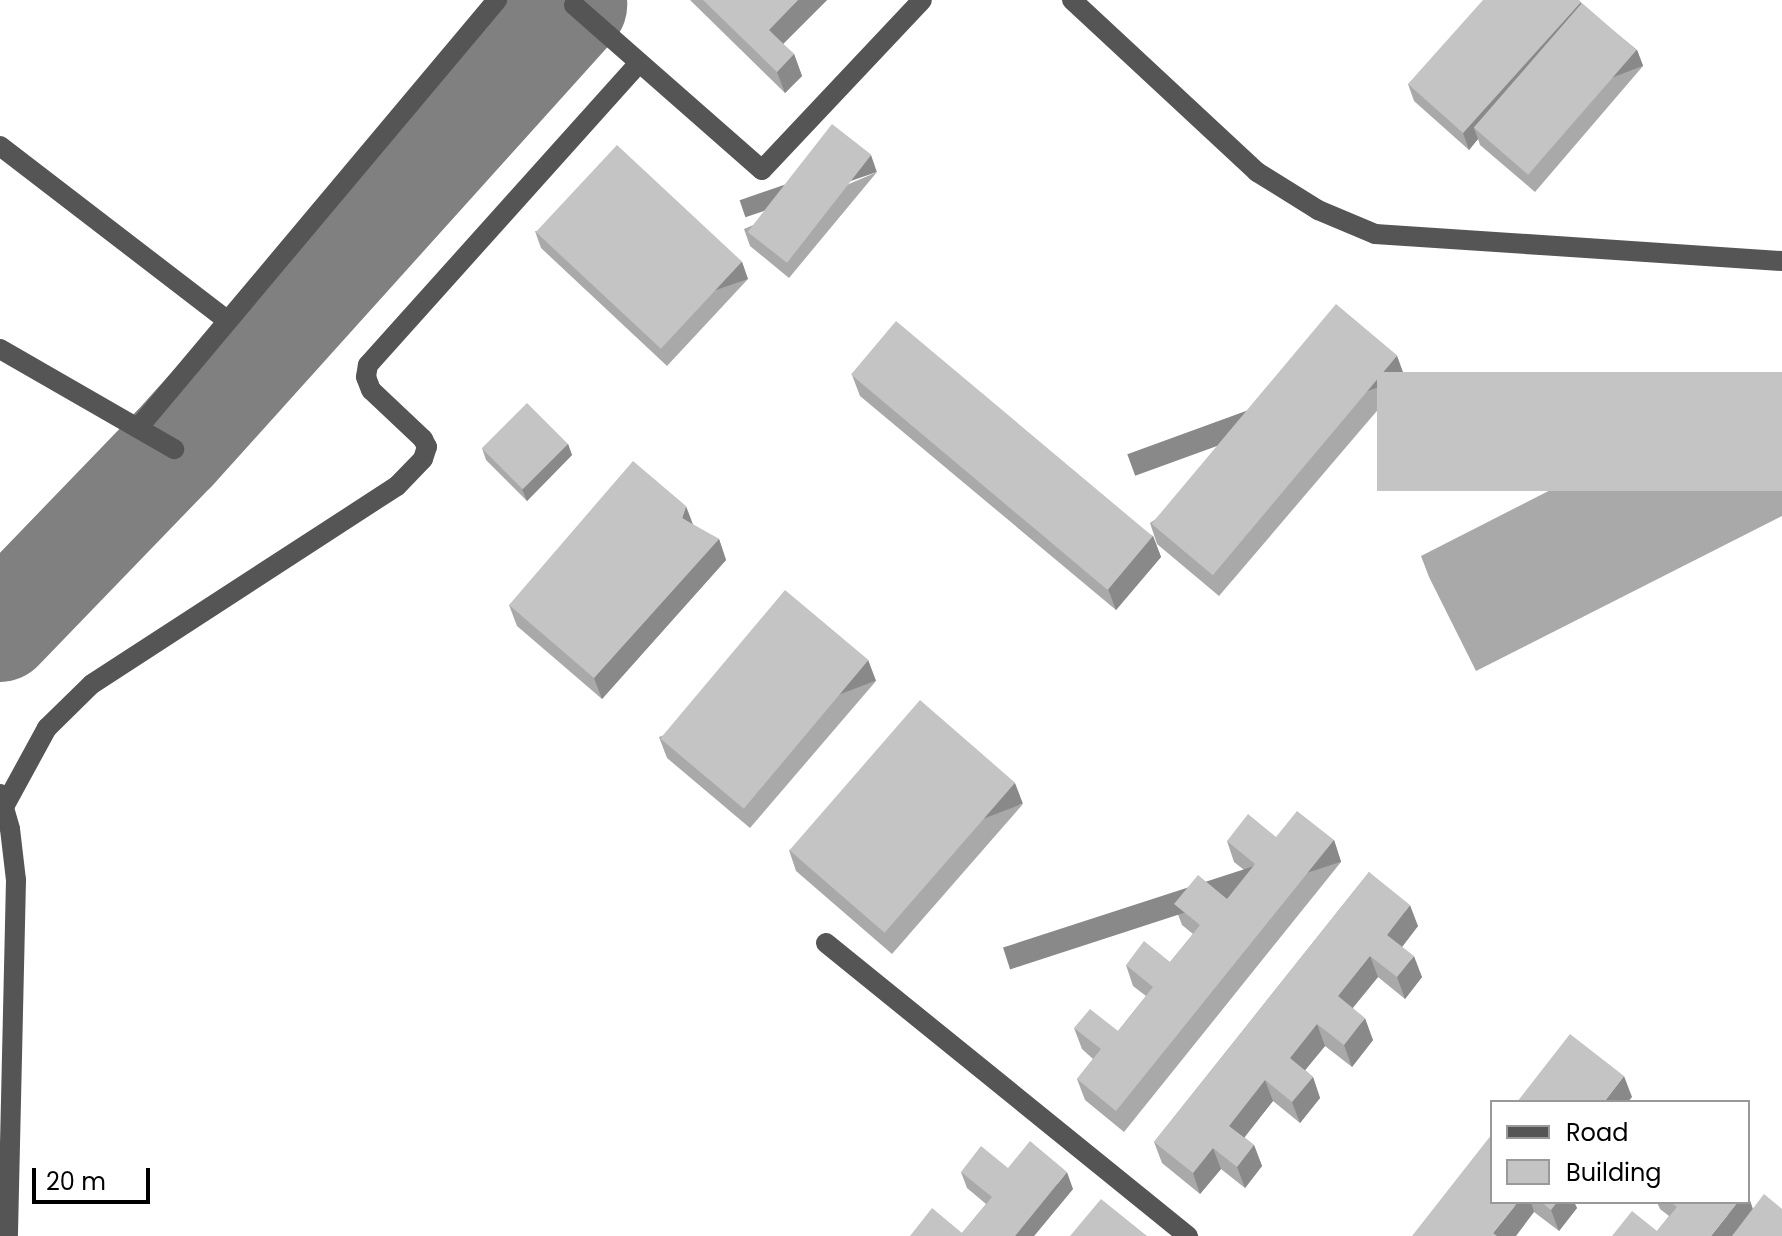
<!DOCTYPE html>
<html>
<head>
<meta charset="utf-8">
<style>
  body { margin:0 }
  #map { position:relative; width:1782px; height:1236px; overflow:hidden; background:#fff; font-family:Poppins,sans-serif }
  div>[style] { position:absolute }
  .taxiway>* { height:106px; margin:-53px; padding:0 53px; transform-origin:53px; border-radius:53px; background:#808080 }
  .minor>* { height:20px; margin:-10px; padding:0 10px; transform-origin:10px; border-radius:10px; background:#555 }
  .wall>* { inset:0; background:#a9a9a9 }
  .shaded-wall>* { inset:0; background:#898989; transform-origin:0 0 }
  .building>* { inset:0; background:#c4c4c4; transform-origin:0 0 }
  span { translate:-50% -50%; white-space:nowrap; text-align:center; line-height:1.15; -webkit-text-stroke:6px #fff; paint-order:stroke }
  .legend { position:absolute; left:1490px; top:1100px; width:260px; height:104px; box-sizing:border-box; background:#fff; border:2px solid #999; margin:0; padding:10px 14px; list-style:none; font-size:24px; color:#000 }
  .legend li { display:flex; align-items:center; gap:16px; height:40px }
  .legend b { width:40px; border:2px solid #999 }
  .scale { position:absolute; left:32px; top:1168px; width:118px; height:36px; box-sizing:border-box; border:4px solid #000; border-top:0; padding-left:10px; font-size:24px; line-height:28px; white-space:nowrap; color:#000; -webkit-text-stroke:6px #fff; paint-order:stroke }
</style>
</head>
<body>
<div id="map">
  <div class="taxiway">
    <i style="left:0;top:629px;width:250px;rotate:-46deg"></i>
    <i style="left:174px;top:449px;width:598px;rotate:-47.98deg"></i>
  </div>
  <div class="minor">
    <i style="left:1072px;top:0;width:253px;rotate:42.9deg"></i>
    <i style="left:1257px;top:172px;width:72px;rotate:31.9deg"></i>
    <i style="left:1318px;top:210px;width:62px;rotate:22.8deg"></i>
    <i style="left:1375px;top:234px;width:408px;rotate:3.8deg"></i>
    <i style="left:574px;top:5px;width:250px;rotate:41.3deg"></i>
    <i style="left:762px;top:170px;width:233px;rotate:-46.7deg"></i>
    <i style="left:0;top:146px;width:287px;rotate:37.5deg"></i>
    <i style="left:0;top:349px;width:201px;rotate:29.9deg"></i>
    <i style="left:138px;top:428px;width:559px;rotate:-50.01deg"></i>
    <i style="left:0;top:794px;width:36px;rotate:74deg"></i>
    <i style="left:10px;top:829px;width:51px;rotate:83.3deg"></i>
    <i style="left:16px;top:880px;width:356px;rotate:91.3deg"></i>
    <i style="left:5px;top:805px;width:88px;rotate:-61.4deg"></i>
    <i style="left:47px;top:728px;width:63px;rotate:-44.4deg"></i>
    <i style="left:92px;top:684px;width:364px;rotate:-33deg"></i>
    <i style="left:397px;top:486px;width:37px;rotate:-46deg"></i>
    <i style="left:423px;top:459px;width:13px;rotate:-72deg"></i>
    <i style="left:427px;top:447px;width:9px;rotate:-117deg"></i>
    <i style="left:423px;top:439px;width:71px;rotate:-136.7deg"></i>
    <i style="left:371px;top:390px;width:14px;rotate:-111deg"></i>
    <i style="left:366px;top:377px;width:12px;rotate:-81deg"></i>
    <i style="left:368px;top:365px;width:406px;rotate:-48.1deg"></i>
    <i style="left:826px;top:943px;width:466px;rotate:39deg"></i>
  </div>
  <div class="wall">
    <i style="clip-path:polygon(690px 0,827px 0,783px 44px,794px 54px,802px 76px,785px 93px)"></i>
    <i style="clip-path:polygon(1581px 2px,1581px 4px,1637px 50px,1643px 66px,1535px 192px,1480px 145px,1478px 139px,1469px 150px,1414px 101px,1408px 84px)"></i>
    <i style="clip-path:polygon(877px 172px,789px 278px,750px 246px,744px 229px)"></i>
    <i style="clip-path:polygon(535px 231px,742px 262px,748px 279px,667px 366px,541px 248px)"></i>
    <i style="clip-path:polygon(1397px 356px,1405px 378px,1219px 596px,1157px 544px,1150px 523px)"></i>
    <i style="clip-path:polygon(1782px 372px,1782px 516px,1476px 671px,1429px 577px,1421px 556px)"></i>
    <i style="clip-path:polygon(852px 375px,1153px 536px,1161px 557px,1116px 610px,860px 396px)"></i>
    <i style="clip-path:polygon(568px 444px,572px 455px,527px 501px,486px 460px,482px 448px)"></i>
    <i style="clip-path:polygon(693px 525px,719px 539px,726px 560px,602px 699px,517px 626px,509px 605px)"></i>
    <i style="clip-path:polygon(868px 660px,876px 681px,750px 828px,667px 758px,659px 737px)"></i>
    <i style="clip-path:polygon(1023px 804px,892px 954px,796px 871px,789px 850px)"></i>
    <i style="clip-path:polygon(1276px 837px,1334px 840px,1341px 862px,1124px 1132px,1085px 1100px,1077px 1079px,1093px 1059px,1082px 1049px,1074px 1028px,1118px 1031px,1146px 996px,1133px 986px,1126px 965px,1170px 962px,1193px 934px,1182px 925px,1174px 904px,1227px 899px,1248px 873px,1234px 862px,1227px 841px)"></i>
    <i style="clip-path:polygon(1369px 872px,1418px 926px,1402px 947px,1422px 977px,1405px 999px,1378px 977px,1353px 1008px,1373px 1040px,1352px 1067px,1325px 1046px,1305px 1070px,1313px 1077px,1320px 1098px,1300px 1123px,1273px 1101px,1244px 1137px,1254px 1145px,1262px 1166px,1245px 1188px,1221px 1169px,1200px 1194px,1162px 1163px,1154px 1142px)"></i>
    <i style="clip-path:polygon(1008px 1168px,1073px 1189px,1034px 1236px,910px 1236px,962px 1233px,986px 1204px,967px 1188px,961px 1172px)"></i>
    <i style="clip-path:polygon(1748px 1195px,1753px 1209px,1657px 1231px,1669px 1216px,1660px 1209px,1657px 1202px,1748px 1202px)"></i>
    <i style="clip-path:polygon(1492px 1202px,1574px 1202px,1577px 1208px,1559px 1231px,1534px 1212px)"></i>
  </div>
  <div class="shaded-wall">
    <i style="clip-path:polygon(798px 0,827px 0,776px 51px,769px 30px)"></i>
    <i style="clip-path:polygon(1581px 2px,1587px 18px,1474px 128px,1478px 139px,1469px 150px,1463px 133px)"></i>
    <i style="left:1637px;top:50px;width:17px;height:165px;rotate:69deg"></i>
    <i style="clip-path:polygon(794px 54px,802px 76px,785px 93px,777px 72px)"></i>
    <i style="left:871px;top:155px;width:18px;height:139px;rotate:71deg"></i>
    <i style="left:742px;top:262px;width:18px;height:119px;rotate:71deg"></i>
    <i style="left:1397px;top:356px;width:23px;height:287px;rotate:70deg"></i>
    <i style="clip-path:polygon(568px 444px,572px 455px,527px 501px,522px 489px)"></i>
    <i style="clip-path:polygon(686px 506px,694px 527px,682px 518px)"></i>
    <i style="clip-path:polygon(1153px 536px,1161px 557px,1116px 610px,1108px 589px)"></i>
    <i style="clip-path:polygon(719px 539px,726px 560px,602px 699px,594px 678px)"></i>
    <i style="left:868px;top:660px;width:22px;height:194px;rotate:69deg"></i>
    <i style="left:1015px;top:783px;width:22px;height:199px;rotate:69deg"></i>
    <i style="left:1334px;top:840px;width:23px;height:348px;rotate:72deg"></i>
    <i style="clip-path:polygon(1410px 905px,1418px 926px,1395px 956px,1387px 935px)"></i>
    <i style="clip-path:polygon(1370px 956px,1378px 977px,1345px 1017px,1338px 996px)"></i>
    <i style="clip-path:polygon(1414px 956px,1422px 977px,1405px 999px,1397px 977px)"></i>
    <i style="clip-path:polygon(1365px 1018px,1373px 1040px,1352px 1067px,1344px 1045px)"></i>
    <i style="clip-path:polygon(1317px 1024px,1325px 1046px,1297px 1080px,1290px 1058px)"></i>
    <i style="clip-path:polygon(1624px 1076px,1632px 1097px,1628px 1102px,1604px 1102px)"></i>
    <i style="clip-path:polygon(1313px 1077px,1320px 1098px,1300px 1123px,1292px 1102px)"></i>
    <i style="clip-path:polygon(1265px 1080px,1273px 1101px,1237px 1147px,1229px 1126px)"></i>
    <i style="clip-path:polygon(1254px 1145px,1262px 1166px,1245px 1188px,1237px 1167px)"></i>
    <i style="clip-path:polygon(1213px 1148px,1221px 1169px,1200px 1194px,1193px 1173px)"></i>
    <i style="clip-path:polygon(1067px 1172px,1073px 1189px,1034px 1236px,1015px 1236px)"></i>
    <i style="clip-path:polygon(1748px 1195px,1754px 1213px,1736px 1236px,1711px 1236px,1738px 1202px,1748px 1202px)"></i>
    <i style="clip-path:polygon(1518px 1202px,1531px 1202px,1534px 1212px,1516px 1236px,1494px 1236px,1493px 1233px)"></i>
    <i style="clip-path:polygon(1557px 1202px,1574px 1202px,1577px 1208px,1559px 1231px,1551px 1210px)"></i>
  </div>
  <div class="building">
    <i style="clip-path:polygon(703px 0,798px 0,769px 30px,794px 54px,777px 72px)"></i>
    <i style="clip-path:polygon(1483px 0,1579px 0,1581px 2px,1463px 133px,1408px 84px)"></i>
    <i style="left:1582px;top:3px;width:72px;height:165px;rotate:41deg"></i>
    <i style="left:832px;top:124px;width:50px;height:137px;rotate:38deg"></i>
    <i style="left:617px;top:145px;width:171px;height:119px;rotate:43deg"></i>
    <i style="left:1336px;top:304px;width:80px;height:287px;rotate:40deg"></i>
    <i style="left:896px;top:321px;width:335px;height:70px;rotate:40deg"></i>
    <i style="left:1782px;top:372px;width:119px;height:405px;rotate:90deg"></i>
    <i style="left:527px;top:403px;width:58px;height:64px;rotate:45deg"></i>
    <i style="clip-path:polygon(633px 461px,686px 506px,682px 518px,719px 539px,594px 678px,509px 605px)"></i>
    <i style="left:785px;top:590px;width:109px;height:194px;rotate:40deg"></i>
    <i style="left:920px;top:700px;width:126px;height:199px;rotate:41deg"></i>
    <i style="clip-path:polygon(1297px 811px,1334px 840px,1116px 1111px,1077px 1079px,1101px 1049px,1074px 1028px,1090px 1009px,1118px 1031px,1153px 987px,1126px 965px,1144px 941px,1170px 962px,1200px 925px,1174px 904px,1198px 875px,1227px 899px,1255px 864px,1227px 841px,1248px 814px,1276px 837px)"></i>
    <i style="clip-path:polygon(1369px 872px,1410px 905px,1387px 935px,1414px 956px,1397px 977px,1370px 956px,1338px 996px,1365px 1018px,1344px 1045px,1317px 1024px,1290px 1058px,1313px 1077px,1292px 1102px,1265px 1080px,1229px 1126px,1254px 1145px,1237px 1167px,1213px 1148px,1193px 1173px,1154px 1142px)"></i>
    <i style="clip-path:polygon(1570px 1034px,1624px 1076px,1604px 1102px,1517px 1102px)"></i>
    <i style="clip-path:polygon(1492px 1134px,1492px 1202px,1518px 1202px,1493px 1233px,1497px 1236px,1412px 1236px)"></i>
    <i style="clip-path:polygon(1030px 1141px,1067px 1172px,1015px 1236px,910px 1236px,932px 1208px,962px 1233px,992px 1197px,961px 1172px,981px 1146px,1008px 1168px)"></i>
    <i style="clip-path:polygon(1764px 1194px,1782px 1209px,1782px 1236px,1732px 1236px)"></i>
    <i style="clip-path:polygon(1101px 1199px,1147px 1236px,1070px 1236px)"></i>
    <i style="clip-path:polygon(1541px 1202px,1557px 1202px,1551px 1210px)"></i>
    <i style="clip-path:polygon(1670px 1202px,1738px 1202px,1711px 1236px,1612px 1236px,1632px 1211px,1657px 1231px,1677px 1207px)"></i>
  </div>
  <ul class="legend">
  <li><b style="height:10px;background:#555"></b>Road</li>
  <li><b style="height:22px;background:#c4c4c4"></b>Building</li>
  </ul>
  <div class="scale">20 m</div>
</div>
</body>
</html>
